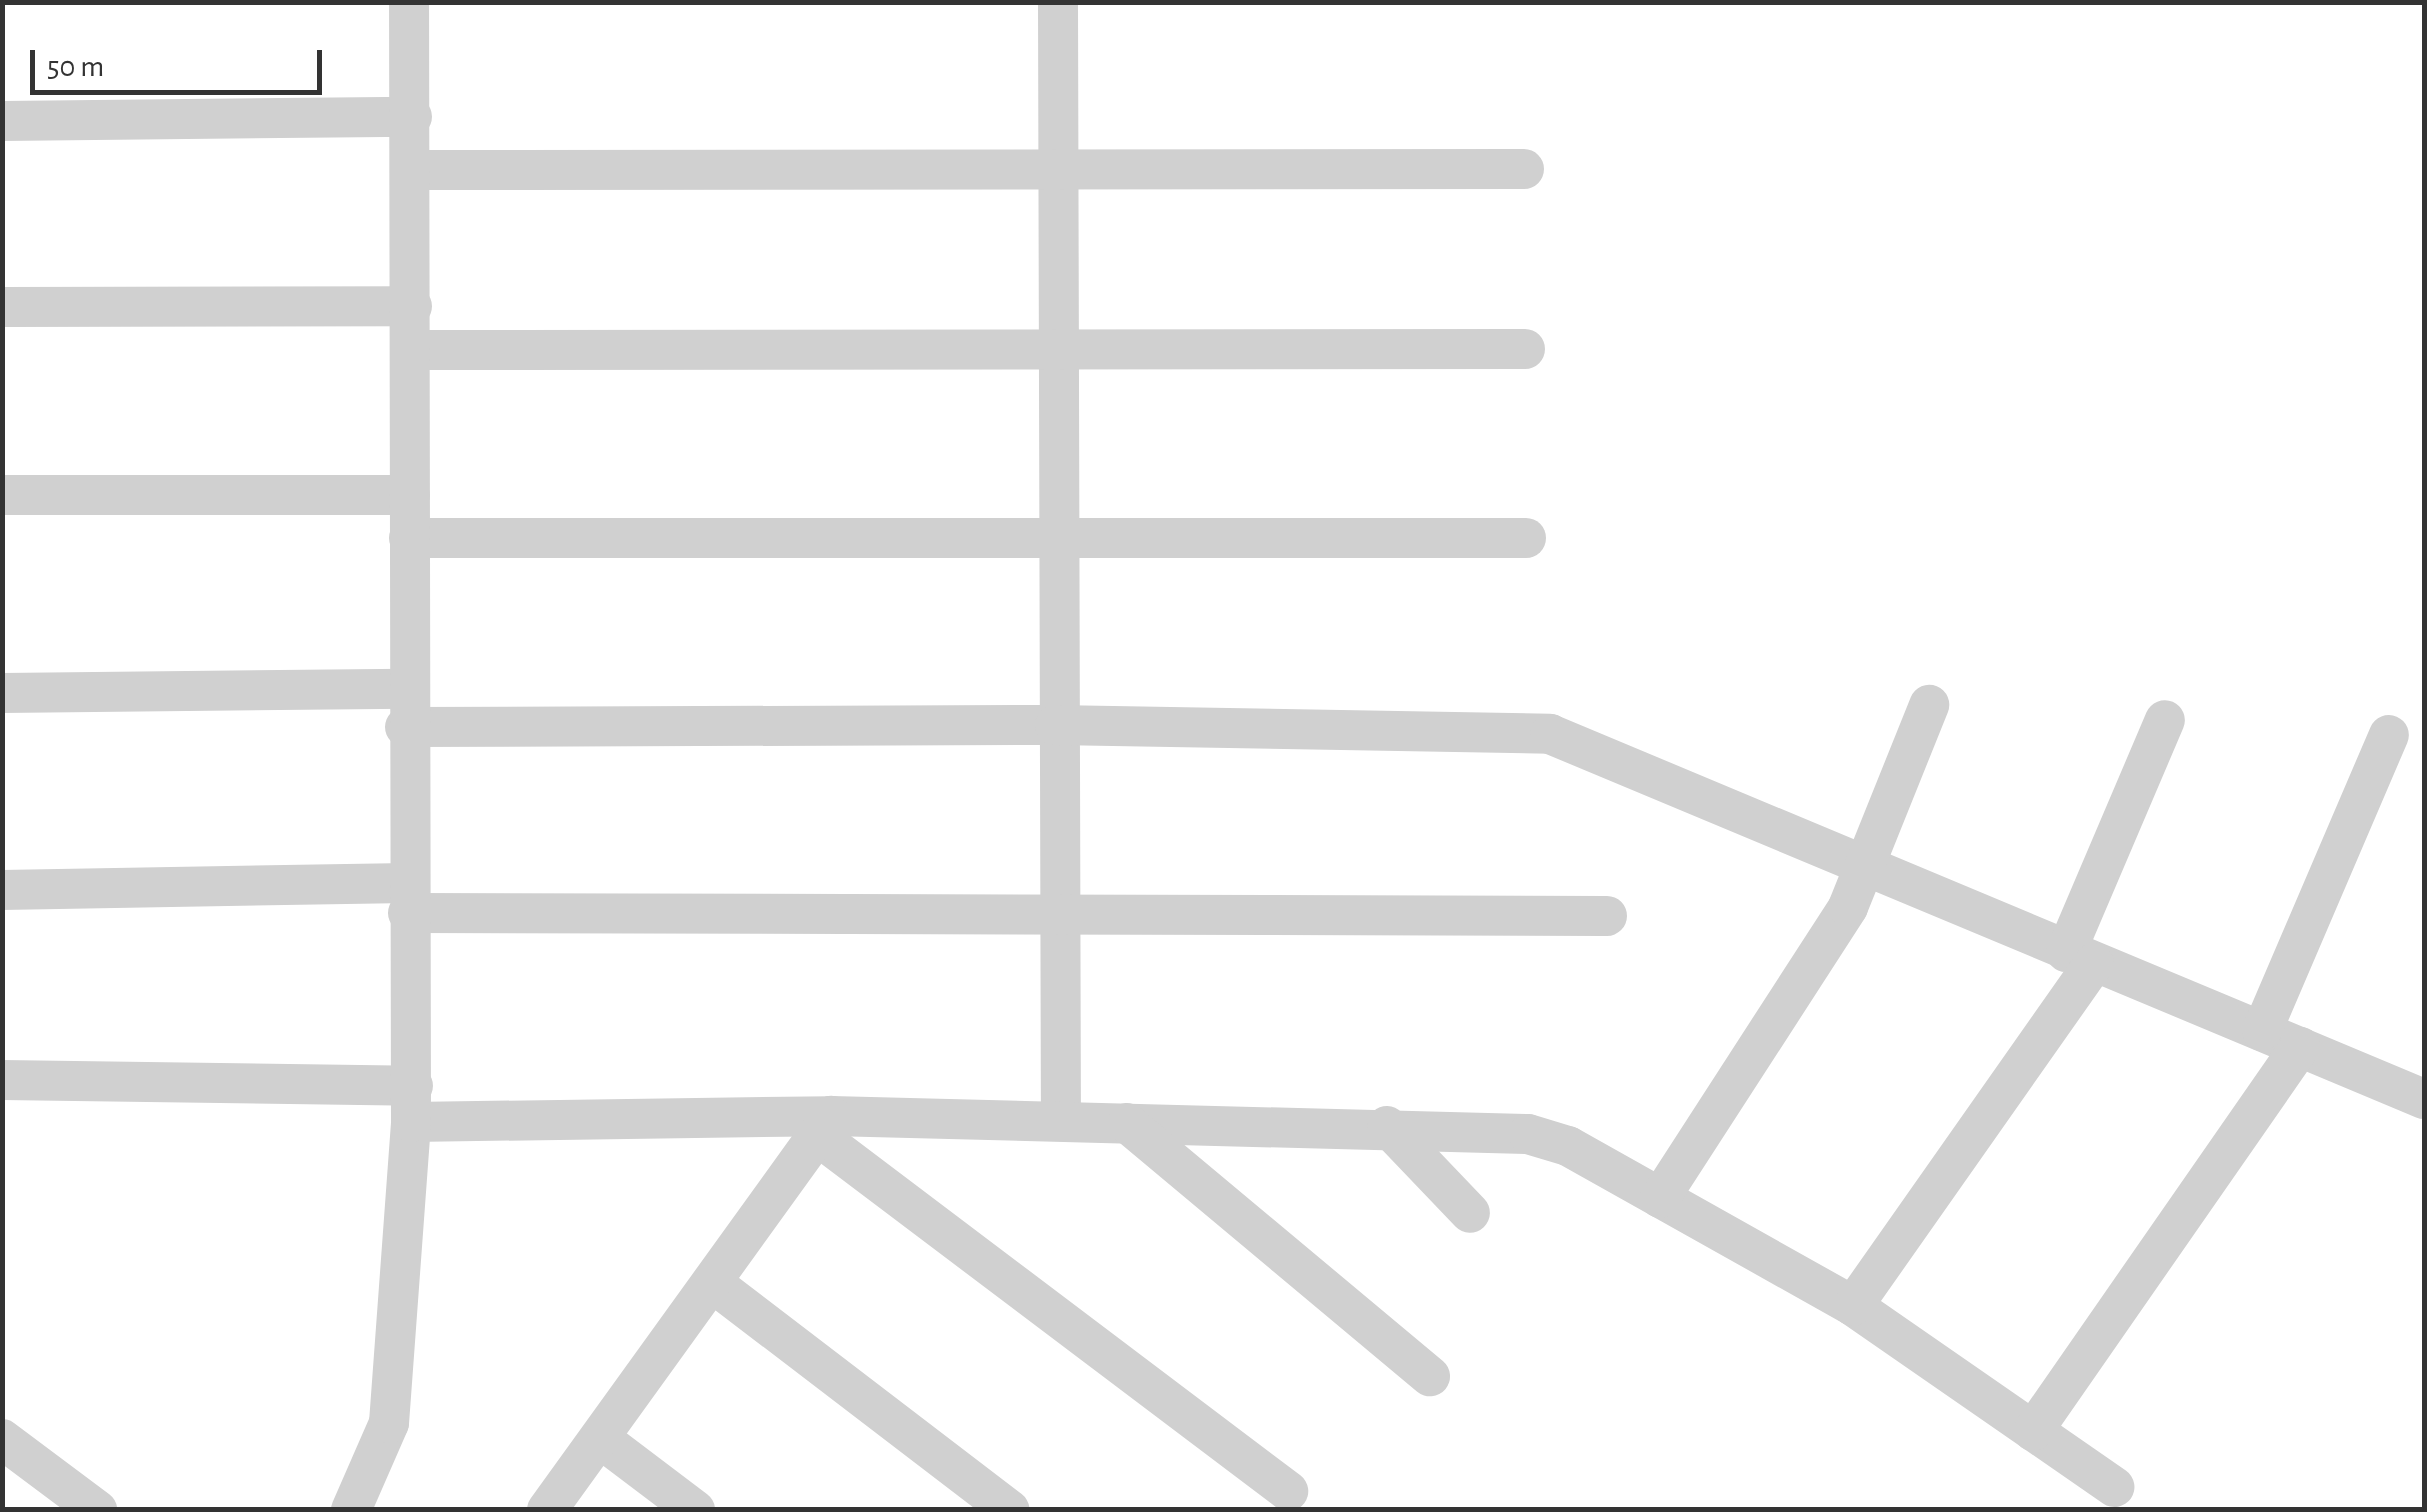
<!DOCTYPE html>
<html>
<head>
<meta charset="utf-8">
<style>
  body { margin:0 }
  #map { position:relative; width:2427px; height:1512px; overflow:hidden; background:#fff; font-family:"Alegreya Sans",sans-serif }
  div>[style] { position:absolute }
  .minor>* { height:40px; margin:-20px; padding:0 20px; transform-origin:20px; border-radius:20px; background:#d0d0d0 }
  span { translate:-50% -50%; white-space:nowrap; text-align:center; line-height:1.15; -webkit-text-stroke:10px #fff; paint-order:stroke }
  .frame { position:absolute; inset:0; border:5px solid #333; pointer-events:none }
  .scale { position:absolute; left:30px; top:50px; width:292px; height:45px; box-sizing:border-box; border:5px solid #333; border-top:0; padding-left:12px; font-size:30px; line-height:35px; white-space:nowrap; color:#333; -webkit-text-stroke:8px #fff; paint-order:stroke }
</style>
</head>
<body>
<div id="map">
  <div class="minor">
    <i style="left:1058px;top:2px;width:1118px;rotate:89.85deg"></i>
    <i style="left:2px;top:121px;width:410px;rotate:-0.6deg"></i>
    <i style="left:412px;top:170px;width:1112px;rotate:-0.05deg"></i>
    <i style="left:2px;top:307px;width:410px;rotate:-0.1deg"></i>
    <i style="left:412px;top:350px;width:1113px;rotate:-0.05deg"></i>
    <i style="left:2px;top:495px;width:408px"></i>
    <i style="left:409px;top:538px;width:1117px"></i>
    <i style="left:2px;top:693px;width:404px;rotate:-0.6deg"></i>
    <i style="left:405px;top:727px;width:650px;rotate:-0.18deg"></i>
    <i style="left:1055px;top:725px;width:495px;rotate:1deg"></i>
    <i style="left:1550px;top:734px;width:947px;rotate:22.67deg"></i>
    <i style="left:2px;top:890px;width:406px;rotate:-1deg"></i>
    <i style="left:408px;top:913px;width:1199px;rotate:0.14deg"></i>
    <i style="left:2066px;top:952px;width:252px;rotate:-66.9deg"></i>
    <i style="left:2262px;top:1031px;width:322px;rotate:-66.8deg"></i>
    <i style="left:2px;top:1080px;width:411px;rotate:0.8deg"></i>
    <i style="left:411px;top:1122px;width:420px;rotate:-0.8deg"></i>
    <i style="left:831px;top:1116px;width:697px;rotate:1.48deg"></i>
    <i style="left:1528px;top:1134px;width:42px;rotate:16.7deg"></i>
    <i style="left:1568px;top:1146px;width:327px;rotate:29.3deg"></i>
    <i style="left:1853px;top:1306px;width:318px;rotate:34.7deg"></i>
    <i style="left:1127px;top:1123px;width:395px;rotate:39.9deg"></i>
    <i style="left:1387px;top:1126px;width:120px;rotate:46.3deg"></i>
    <i style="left:819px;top:1137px;width:588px;rotate:37.05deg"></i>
    <i style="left:1660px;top:1198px;width:346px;rotate:-57.1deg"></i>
    <i style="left:1848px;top:907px;width:218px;rotate:-68.1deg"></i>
    <i style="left:714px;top:1284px;width:372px;rotate:37.4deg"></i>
    <i style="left:1853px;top:1306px;width:419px;rotate:-54.9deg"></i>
    <i style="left:2033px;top:1431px;width:468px;rotate:-55.2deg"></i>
    <i style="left:2px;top:1439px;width:119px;rotate:36.8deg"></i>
    <i style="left:601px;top:1439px;width:118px;rotate:37.1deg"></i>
    <i style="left:351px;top:1510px;width:95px;rotate:-66.4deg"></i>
    <i style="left:389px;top:1423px;width:302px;rotate:-85.8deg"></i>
    <i style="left:411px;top:1122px;width:1120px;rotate:-90.1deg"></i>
    <i style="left:547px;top:1510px;width:486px;rotate:-54.2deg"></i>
  </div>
  <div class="frame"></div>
  <div class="scale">50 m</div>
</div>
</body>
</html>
